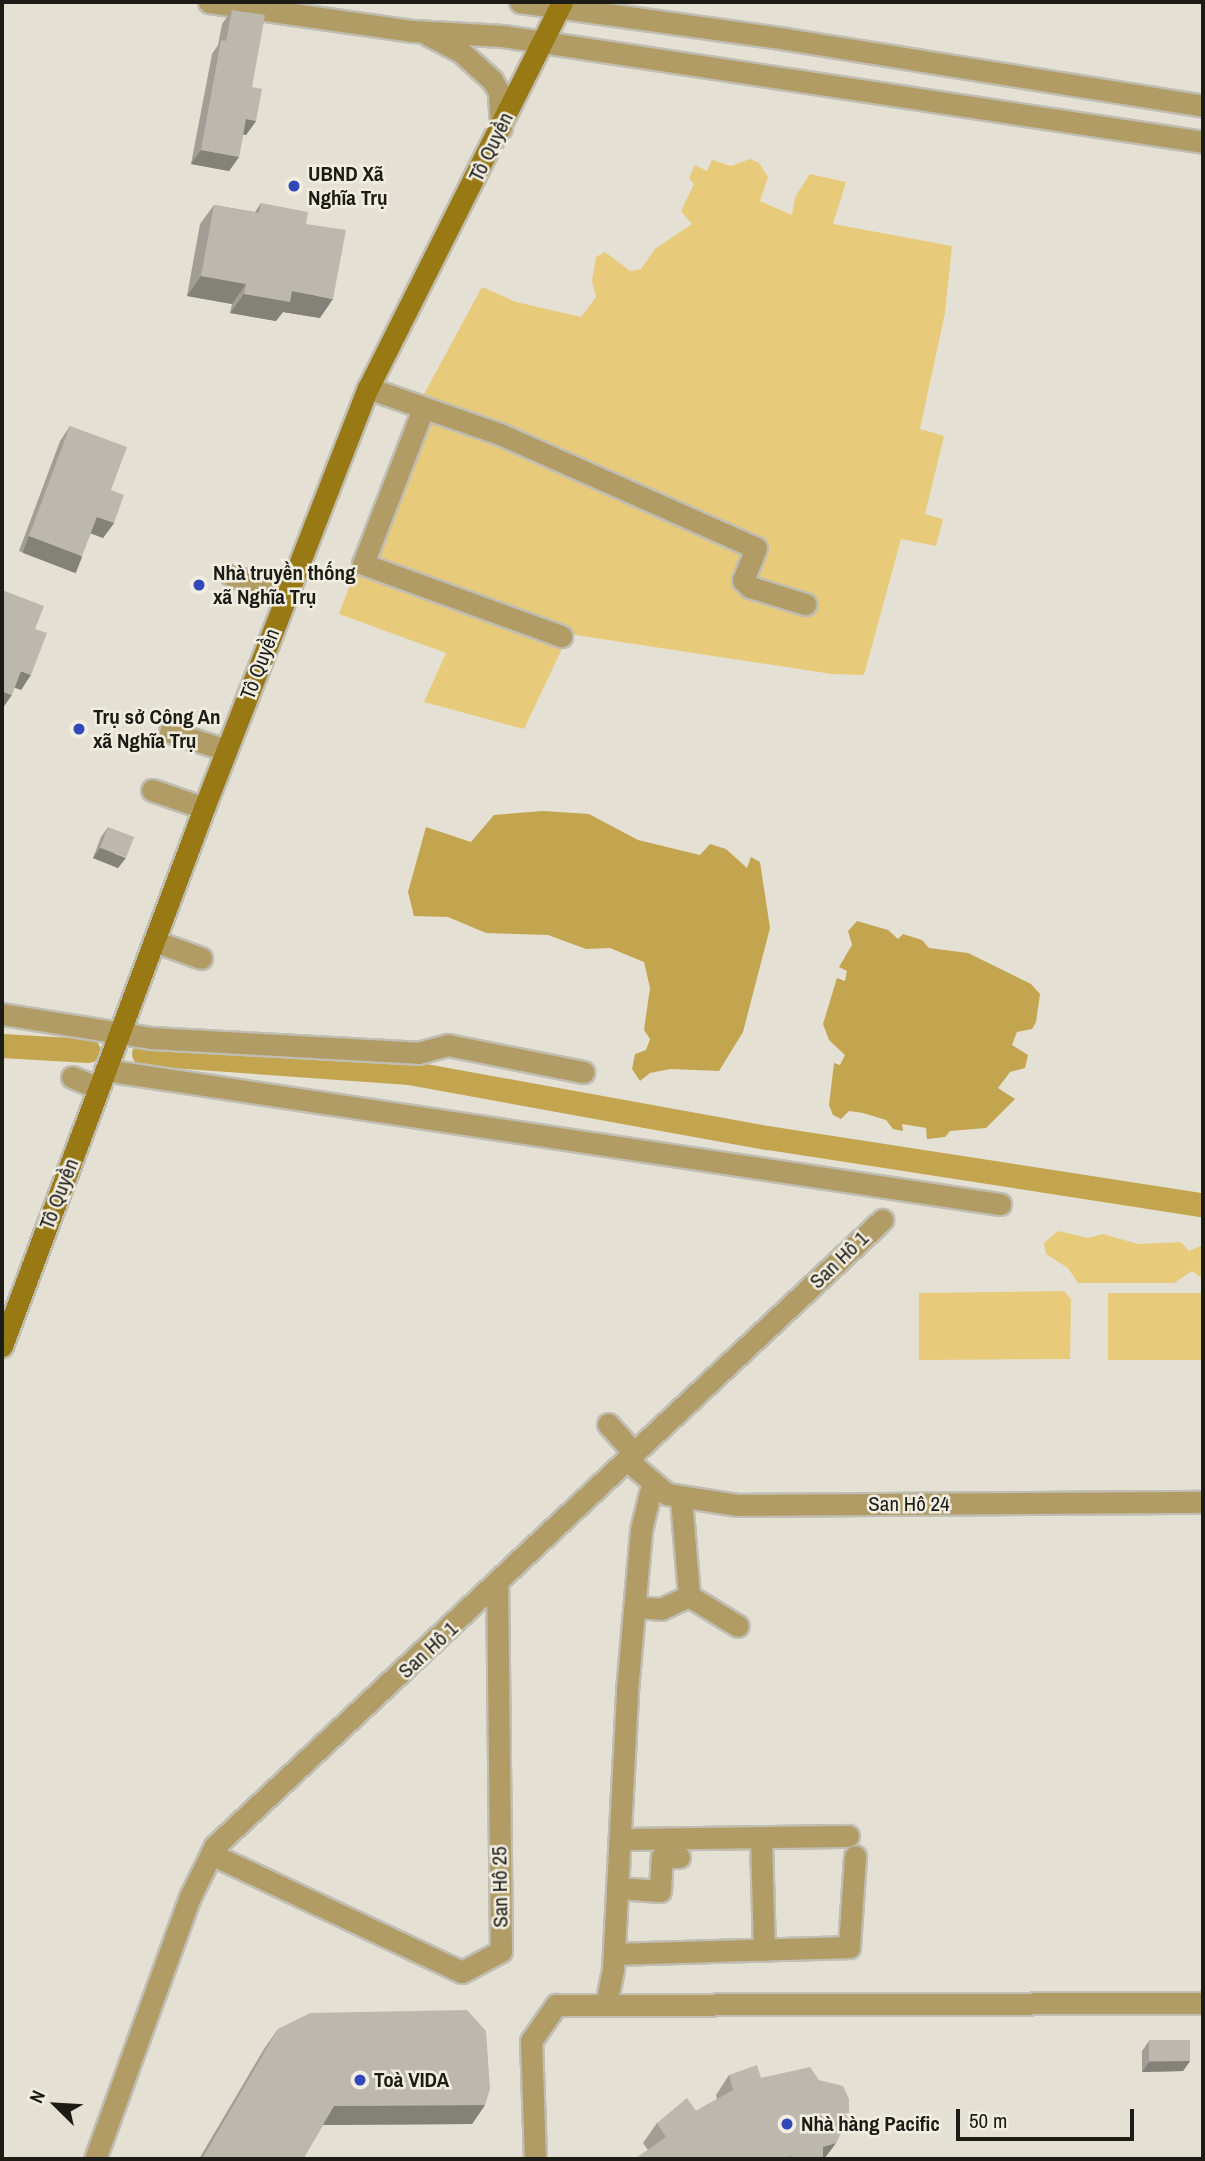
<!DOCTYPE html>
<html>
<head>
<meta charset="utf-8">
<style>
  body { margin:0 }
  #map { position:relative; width:1205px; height:2161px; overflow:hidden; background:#e4e0d4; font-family:"Archivo Narrow",sans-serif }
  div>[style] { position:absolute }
  .green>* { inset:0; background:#e8ca7b; transform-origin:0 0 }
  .water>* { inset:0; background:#c3a44f }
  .canal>* { height:24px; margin:-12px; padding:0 12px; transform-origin:12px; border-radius:12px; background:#c3a44f }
  .roads { filter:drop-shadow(2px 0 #c0bdb2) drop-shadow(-2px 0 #c0bdb2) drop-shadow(0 2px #c0bdb2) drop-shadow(0 -2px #c0bdb2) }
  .minor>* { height:21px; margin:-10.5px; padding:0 10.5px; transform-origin:10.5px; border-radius:10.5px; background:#b19c66 }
  .tertiary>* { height:21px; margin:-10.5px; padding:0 10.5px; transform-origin:10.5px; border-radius:10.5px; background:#b19c66 }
  .secondary>* { height:21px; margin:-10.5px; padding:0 10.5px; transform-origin:10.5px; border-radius:10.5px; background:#997913 }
  .wall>* { inset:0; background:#a29e95 }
  .shaded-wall>* { inset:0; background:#848179; transform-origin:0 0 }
  .building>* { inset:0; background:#bcb8ad; transform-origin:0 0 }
  .dots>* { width:19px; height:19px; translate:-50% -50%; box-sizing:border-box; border:4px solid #f1ede1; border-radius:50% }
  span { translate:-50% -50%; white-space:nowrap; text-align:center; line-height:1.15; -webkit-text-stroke:5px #f1ede1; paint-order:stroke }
  .street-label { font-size:21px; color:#1c1b16 }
  .poi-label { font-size:21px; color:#1c1b16; font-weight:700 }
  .left { translate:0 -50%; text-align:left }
  .frame { position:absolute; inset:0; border:4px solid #1c1b16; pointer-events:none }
  .north { position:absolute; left:21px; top:2070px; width:70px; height:70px; -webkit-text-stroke:5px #f1ede1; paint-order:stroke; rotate:294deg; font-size:19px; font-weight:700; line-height:28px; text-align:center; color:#1c1b16 }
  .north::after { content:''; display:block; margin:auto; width:24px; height:32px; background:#1c1b16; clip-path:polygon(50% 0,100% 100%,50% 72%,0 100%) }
  .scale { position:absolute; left:956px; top:2109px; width:178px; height:32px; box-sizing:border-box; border:4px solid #1c1b16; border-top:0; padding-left:9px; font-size:21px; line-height:24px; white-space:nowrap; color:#1c1b16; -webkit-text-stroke:5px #f1ede1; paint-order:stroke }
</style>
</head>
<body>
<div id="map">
  <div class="green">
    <i style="clip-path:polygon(750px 159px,759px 163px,768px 177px,760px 201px,792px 215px,795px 197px,810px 174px,846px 182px,833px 224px,952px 246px,945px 313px,920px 429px,944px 436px,925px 514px,943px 519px,936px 546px,901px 539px,864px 675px,832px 674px,569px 634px,524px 729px,424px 702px,446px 653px,339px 614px,417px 407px,482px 287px,516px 302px,581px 317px,596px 297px,592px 281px,596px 257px,605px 252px,630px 271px,641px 269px,655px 249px,692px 224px,681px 211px,694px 184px,689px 178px,695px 165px,707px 171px,712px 160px,731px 166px)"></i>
    <i style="clip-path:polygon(1058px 1231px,1088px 1238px,1103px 1234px,1138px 1244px,1181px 1242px,1189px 1251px,1203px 1245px,1203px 1279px,1192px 1271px,1174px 1283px,1078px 1283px,1068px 1268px,1046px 1254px,1044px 1243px)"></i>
    <i style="clip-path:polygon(1064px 1291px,1071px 1299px,1070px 1359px,919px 1360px,919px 1293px)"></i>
    <i style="left:1108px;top:1293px;width:95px;height:67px"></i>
  </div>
  <div class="water">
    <i style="clip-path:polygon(543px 811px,589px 814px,638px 840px,700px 855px,710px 844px,726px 849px,747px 868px,751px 857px,760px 862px,770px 928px,743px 1032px,719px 1071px,670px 1069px,650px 1073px,640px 1081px,632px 1069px,635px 1054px,646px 1050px,650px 1039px,644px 1030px,650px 988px,644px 962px,610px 948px,586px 949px,548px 935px,486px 933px,448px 917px,414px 916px,408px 892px,426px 827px,471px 842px,494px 815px)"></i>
    <i style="clip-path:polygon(857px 921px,888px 930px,898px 939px,903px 934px,922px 940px,929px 948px,968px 953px,1031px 984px,1040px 994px,1036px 1022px,1032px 1029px,1017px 1032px,1012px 1045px,1028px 1055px,1025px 1068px,1010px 1072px,998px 1088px,1015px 1099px,986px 1128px,950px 1131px,945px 1137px,927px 1139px,926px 1128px,902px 1124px,903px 1131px,893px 1129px,886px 1120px,863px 1113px,849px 1111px,841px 1119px,833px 1115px,829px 1105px,834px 1063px,840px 1065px,845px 1055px,829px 1040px,823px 1024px,837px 978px,845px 981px,847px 971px,839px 967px,852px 945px,848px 931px)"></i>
  </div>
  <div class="canal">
    <i style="left:2px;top:1046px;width:87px;rotate:3.3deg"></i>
    <i style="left:144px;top:1054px;width:266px;rotate:4.1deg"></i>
    <i style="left:409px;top:1073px;width:365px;rotate:10.3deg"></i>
    <i style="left:768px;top:1138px;width:440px;rotate:8.8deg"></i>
  </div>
  <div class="roads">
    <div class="minor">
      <i style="left:368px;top:388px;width:140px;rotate:19.2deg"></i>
      <i style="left:500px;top:434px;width:280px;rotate:24deg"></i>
      <i style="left:756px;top:548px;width:35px;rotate:112deg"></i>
      <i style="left:743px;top:580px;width:10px;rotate:45deg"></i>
      <i style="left:750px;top:587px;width:58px;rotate:17.2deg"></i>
      <i style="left:423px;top:409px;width:166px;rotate:111.2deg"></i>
      <i style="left:363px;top:564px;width:211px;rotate:20deg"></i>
      <i style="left:231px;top:575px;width:60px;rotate:20.6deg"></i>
      <i style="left:170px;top:732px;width:59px;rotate:17.8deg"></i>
      <i style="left:152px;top:790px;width:55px;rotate:19.1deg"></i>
      <i style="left:154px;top:941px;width:50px;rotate:19.9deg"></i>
      <i style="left:2px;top:1014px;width:152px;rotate:9.1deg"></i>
      <i style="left:152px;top:1038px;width:266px;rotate:3.2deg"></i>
      <i style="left:418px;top:1053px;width:31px;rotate:-15deg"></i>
      <i style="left:448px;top:1045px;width:138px;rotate:11.3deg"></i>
      <i style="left:105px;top:1070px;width:905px;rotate:8.52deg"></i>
      <i style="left:72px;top:1077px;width:28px;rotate:23deg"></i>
      <i style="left:608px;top:1424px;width:40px;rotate:48deg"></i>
      <i style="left:628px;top:1461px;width:51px;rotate:40.2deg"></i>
      <i style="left:667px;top:1494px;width:72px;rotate:8.8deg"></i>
      <i style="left:738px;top:1505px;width:465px;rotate:-0.4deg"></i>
      <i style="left:689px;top:1596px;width:57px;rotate:31.5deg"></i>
      <i style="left:635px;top:1607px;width:26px;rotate:4deg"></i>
      <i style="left:661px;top:1609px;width:31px;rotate:-25deg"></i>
      <i style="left:689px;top:1596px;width:98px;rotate:-94.7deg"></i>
      <i style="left:761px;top:1838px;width:112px;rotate:88.5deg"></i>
      <i style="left:620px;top:1839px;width:228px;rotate:-0.8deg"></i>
      <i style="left:211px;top:1854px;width:277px;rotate:25.2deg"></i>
      <i style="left:462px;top:1972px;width:44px;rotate:-28.3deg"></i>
      <i style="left:501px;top:1951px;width:366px;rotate:-90.6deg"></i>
      <i style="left:617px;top:1888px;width:43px;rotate:4deg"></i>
      <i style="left:660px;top:1891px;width:34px;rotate:-87deg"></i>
      <i style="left:662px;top:1857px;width:17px"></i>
      <i style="left:614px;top:1954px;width:235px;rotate:-1.7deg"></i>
      <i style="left:849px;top:1947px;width:91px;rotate:-86.2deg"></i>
      <i style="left:606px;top:2005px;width:36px;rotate:-79deg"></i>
      <i style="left:613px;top:1970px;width:279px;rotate:-87.1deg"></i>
      <i style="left:627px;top:1691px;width:162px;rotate:-85deg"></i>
      <i style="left:641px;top:1530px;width:46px;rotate:-76.3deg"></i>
      <i style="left:95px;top:2159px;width:279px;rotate:-70.1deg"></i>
      <i style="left:190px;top:1897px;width:57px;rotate:-63.9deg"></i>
      <i style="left:215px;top:1846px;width:915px;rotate:-43.18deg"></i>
      <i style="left:535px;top:2159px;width:118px;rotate:-91.9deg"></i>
      <i style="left:531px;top:2041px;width:44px;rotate:-55.2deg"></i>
      <i style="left:556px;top:2005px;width:647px;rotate:-0.18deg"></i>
    </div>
    <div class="tertiary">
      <i style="left:209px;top:2px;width:206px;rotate:8.1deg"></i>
      <i style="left:413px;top:31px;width:90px;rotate:3.2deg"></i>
      <i style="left:503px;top:36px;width:708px;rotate:8.61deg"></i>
      <i style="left:520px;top:2px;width:269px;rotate:7.9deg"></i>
      <i style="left:786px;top:39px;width:422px;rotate:9.1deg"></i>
      <i style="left:428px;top:35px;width:37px;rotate:27deg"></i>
      <i style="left:461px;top:52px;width:42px;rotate:42.1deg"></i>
      <i style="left:492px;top:80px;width:14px;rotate:60deg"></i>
      <i style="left:499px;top:92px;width:36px;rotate:87deg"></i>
    </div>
    <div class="secondary">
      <i style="left:2px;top:1346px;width:575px;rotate:-69.42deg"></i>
      <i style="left:204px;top:808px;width:451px;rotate:-68.7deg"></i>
      <i style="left:368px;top:388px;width:432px;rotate:-63.3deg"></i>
    </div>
  </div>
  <div class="wall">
    <i style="clip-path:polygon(232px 10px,252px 87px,256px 121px,246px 135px,243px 134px,239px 157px,229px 171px,191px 164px,212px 54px,218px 45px,222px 24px)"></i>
    <i style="clip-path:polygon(261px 203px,306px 224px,320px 318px,283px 312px,276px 321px,230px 313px,232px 304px,187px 296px,200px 224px,214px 205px,255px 212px)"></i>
    <i style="clip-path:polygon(70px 426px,111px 490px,114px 523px,103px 538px,91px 533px,72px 571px,19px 551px,60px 441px)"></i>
    <i style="clip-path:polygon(108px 827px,118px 868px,93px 858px,101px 837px)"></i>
    <i style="clip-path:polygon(278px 2029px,485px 2105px,472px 2124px,323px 2125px,303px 2159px,199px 2159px,264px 2049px)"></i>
    <i style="clip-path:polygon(1149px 2041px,1190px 2061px,1183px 2071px,1142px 2072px,1142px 2051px)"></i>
    <i style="clip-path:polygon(729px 2075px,761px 2078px,836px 2143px,824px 2159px,635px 2159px,648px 2150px,643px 2143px,657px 2123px,696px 2111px,717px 2099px,716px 2095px)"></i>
  </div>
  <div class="shaded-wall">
    <i style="clip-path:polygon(246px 119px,256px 121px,246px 135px,236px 133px)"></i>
    <i style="clip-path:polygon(201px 150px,239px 157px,229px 171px,191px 164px)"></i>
    <i style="clip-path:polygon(201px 276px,246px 284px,232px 304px,187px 296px)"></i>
    <i style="clip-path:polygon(292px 291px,333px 299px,320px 318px,283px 312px,276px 321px,230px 313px,244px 294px)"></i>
    <i style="clip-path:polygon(97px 517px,114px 523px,103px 538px,87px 532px)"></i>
    <i style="left:29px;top:536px;width:57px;height:18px;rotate:21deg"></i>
    <i style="clip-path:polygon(21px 671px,31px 675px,21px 690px,10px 686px)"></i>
    <i style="clip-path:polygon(2px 691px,12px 695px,2px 709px)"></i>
    <i style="clip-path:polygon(100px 848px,126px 858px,118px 868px,93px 858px)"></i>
    <i style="clip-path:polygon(1190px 2061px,1183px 2071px,1142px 2072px,1149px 2062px)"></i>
    <i style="clip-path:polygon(485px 2105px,472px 2124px,321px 2125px,334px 2106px)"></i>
    <i style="clip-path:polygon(836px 2143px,824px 2159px,814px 2159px,823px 2147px)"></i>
  </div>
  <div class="building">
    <i style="clip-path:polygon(232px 10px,265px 15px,252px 87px,262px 89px,256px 121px,246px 119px,239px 157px,201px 150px,221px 40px,226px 41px)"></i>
    <i style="clip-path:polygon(261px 203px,308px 212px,306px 224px,346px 230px,333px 299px,292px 291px,290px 302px,244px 294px,246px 284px,201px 276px,214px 205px,259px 213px)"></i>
    <i style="clip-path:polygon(70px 426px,127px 447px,111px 490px,124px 495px,114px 523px,97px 517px,82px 556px,29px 536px)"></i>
    <i style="clip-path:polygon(2px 590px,44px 606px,35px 629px,47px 633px,31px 675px,21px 671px,12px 695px,2px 691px)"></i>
    <i style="left:108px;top:827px;width:28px;height:22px;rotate:21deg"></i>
    <i style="clip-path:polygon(467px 2010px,486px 2031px,490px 2089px,485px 2105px,334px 2106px,303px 2159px,202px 2159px,278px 2029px,310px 2013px)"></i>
    <i style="left:1190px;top:2040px;width:21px;height:41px;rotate:90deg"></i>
    <i style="clip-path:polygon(757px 2065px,761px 2078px,810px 2067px,819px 2080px,843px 2086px,849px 2099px,849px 2118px,836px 2143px,823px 2147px,823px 2159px,793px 2159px,792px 2156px,776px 2159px,635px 2159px,666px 2137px,657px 2123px,687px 2098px,696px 2111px,733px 2090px,729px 2075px)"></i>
  </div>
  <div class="dots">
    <i style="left:294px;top:186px;background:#3048b9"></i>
    <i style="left:199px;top:585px;background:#3048b9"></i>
    <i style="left:79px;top:729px;background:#3048b9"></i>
    <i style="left:360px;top:2080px;background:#3048b9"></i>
    <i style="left:787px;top:2124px;background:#3048b9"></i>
  </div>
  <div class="street-label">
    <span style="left:491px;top:147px;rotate:-64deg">Tô Quyền</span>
    <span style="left:260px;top:664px;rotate:-69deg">Tô Quyền</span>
    <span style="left:59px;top:1194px;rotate:-69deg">Tô Quyền</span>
    <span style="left:839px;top:1260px;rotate:-44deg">San Hô 1</span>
    <span style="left:909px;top:1504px">San Hô 24</span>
    <span style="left:428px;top:1650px;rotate:-43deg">San Hô 1</span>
    <span style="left:500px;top:1887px;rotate:-91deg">San Hô 25</span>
  </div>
  <div class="poi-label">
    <span class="left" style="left:308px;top:186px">UBND Xã<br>Nghĩa Trụ</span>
    <span class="left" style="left:213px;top:585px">Nhà truyền thống<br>xã Nghĩa Trụ</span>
    <span class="left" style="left:93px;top:729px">Trụ sở Công An<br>xã Nghĩa Trụ</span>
    <span class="left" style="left:374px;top:2080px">Toà VIDA</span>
    <span class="left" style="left:801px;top:2124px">Nhà hàng Pacific</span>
  </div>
  <div class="frame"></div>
  <div class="north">N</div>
  <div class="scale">50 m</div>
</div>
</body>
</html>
